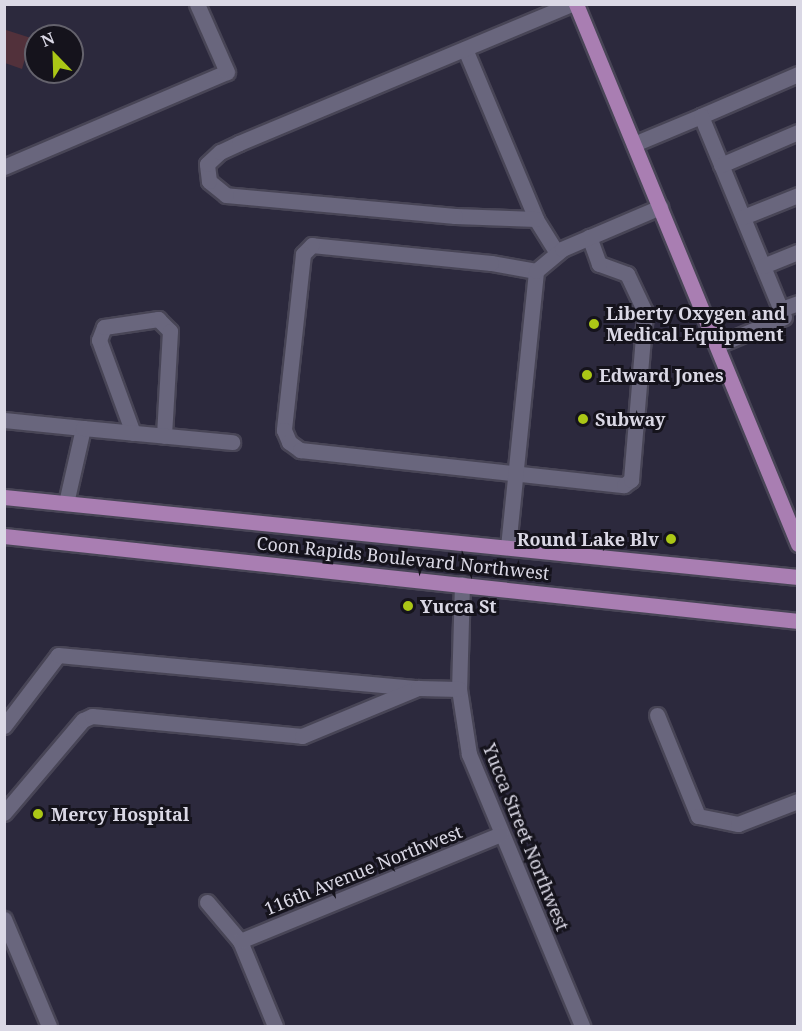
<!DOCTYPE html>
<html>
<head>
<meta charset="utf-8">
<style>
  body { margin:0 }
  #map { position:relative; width:802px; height:1031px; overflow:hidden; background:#2c293d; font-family:"Noto Serif",serif }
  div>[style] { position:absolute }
  .green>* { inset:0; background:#52313b }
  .roads { filter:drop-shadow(2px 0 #484556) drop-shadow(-2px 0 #484556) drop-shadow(0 2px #484556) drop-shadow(0 -2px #484556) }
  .minor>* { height:15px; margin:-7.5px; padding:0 7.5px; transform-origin:7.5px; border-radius:7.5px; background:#69667d }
  .major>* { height:15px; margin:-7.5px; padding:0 7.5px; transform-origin:7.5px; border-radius:7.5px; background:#a97eb2 }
  .dots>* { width:16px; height:16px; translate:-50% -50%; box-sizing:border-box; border:3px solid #15131c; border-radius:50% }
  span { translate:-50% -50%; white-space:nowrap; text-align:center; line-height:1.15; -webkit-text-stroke:6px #15131c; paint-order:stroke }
  .poi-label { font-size:18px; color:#dad8e5; font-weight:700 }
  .left { translate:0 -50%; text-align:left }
  .right { translate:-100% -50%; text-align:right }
  .street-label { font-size:18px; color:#dad8e5 }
  .frame { position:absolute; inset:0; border:6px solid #dad8e5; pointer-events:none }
  .north { position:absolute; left:24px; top:24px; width:60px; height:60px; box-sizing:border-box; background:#15131c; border:2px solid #64626c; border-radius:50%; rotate:337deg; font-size:16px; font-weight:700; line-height:24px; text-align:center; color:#dad8e5 }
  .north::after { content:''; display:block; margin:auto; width:21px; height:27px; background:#abc716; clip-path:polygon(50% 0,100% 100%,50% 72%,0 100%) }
</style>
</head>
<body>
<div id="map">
  <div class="green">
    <i style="clip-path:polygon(6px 30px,31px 38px,22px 69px,5px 63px)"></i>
  </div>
  <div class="roads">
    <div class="minor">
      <i style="left:465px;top:49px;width:184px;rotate:67.3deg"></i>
      <i style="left:701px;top:116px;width:106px;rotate:-23.4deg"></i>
      <i style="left:634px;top:144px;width:73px;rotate:-22.7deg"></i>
      <i style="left:701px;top:116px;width:217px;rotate:67.6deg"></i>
      <i style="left:784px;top:317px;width:72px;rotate:157deg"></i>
      <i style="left:721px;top:165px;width:84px;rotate:-23.2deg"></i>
      <i style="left:4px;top:167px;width:242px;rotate:-23.1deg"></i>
      <i style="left:227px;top:72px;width:74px;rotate:-113.8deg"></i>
      <i style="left:743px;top:217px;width:59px;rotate:-21.8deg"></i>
      <i style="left:557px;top:253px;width:40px;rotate:-122deg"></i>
      <i style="left:536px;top:219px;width:81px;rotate:-177.9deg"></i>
      <i style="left:455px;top:216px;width:230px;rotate:-174.8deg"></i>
      <i style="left:226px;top:195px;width:22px;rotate:-141deg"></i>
      <i style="left:209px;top:181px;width:17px;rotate:-97deg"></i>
      <i style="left:207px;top:164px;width:18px;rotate:-43deg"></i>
      <i style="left:220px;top:152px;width:21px;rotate:-25deg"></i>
      <i style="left:239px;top:143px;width:360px;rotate:-22.7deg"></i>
      <i style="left:763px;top:266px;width:38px;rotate:-22deg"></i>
      <i style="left:536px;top:271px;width:46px;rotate:-169.9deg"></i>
      <i style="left:491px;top:263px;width:180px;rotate:-174.3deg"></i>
      <i style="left:312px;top:245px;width:13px;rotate:135deg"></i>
      <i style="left:303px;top:254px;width:177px;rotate:96.2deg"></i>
      <i style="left:284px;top:430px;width:13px;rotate:67deg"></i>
      <i style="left:289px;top:442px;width:14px;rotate:36deg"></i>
      <i style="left:300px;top:450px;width:326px;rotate:6.2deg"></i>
      <i style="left:624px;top:485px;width:9px;rotate:-36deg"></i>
      <i style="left:631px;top:480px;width:169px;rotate:-85.2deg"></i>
      <i style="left:645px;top:312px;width:42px;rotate:-115.3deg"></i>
      <i style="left:627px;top:274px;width:30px;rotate:-160deg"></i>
      <i style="left:599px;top:264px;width:29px;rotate:-110deg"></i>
      <i style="left:781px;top:309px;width:18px;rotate:-19deg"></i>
      <i style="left:4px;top:420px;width:79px;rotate:5.8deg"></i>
      <i style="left:133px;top:433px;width:99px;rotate:-110.1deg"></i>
      <i style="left:99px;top:340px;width:14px;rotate:-69deg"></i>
      <i style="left:104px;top:327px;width:55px;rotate:-8.4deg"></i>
      <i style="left:158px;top:319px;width:17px;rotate:45deg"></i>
      <i style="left:170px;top:331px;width:105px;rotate:93.3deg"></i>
      <i style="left:66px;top:503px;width:77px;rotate:-77.2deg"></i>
      <i style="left:83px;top:428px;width:150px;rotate:5.4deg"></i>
      <i style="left:508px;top:547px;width:277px;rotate:-84.2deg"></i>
      <i style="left:536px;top:271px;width:34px;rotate:-40deg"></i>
      <i style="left:562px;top:249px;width:107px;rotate:-23.2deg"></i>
      <i style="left:462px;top:584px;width:105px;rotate:91.6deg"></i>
      <i style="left:459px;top:689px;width:66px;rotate:81.3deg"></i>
      <i style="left:469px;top:754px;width:295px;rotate:67.4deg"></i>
      <i style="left:657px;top:715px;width:109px;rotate:67.9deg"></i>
      <i style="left:698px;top:816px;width:41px;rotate:11.3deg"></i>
      <i style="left:738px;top:824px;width:64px;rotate:-21deg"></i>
      <i style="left:4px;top:726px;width:89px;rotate:-52.7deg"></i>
      <i style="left:58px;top:655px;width:358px;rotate:5.3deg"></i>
      <i style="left:4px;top:813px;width:122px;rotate:-49.7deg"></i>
      <i style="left:83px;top:720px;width:10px;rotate:-24deg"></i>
      <i style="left:92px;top:716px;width:211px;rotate:5.4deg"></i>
      <i style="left:302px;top:736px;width:126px;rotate:-22.5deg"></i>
      <i style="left:418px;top:688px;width:41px;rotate:1.4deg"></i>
      <i style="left:207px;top:902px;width:51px;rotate:49.8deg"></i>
      <i style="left:240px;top:941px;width:92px;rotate:67.6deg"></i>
      <i style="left:4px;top:919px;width:116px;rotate:67.2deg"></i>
      <i style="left:240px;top:941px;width:282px;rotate:-22.3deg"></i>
    </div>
    <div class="major">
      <i style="left:576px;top:4px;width:584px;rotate:67.65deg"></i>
      <i style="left:4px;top:497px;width:798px;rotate:5.75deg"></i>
      <i style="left:4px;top:536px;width:799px;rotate:6.11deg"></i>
    </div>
  </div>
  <div class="dots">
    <i style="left:594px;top:324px;background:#abc716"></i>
    <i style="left:587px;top:375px;background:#abc716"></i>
    <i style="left:583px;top:419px;background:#abc716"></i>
    <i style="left:671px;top:539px;background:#abc716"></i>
    <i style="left:408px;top:606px;background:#abc716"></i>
    <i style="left:38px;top:814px;background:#abc716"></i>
  </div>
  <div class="poi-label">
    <span class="left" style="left:606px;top:324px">Liberty Oxygen and<br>Medical Equipment</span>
    <span class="left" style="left:599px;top:375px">Edward Jones</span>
    <span class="left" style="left:595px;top:419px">Subway</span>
    <span class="right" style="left:659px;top:539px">Round Lake Blv</span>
    <span class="left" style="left:420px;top:606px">Yucca St</span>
    <span class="left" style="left:51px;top:814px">Mercy Hospital</span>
  </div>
  <div class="street-label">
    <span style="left:403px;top:558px;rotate:6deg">Coon Rapids Boulevard Northwest</span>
    <span style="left:526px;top:837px;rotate:68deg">Yucca Street Northwest</span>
    <span style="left:363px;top:870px;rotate:-22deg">116th Avenue Northwest</span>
  </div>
  <div class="frame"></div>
  <div class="north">N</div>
</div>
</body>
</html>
